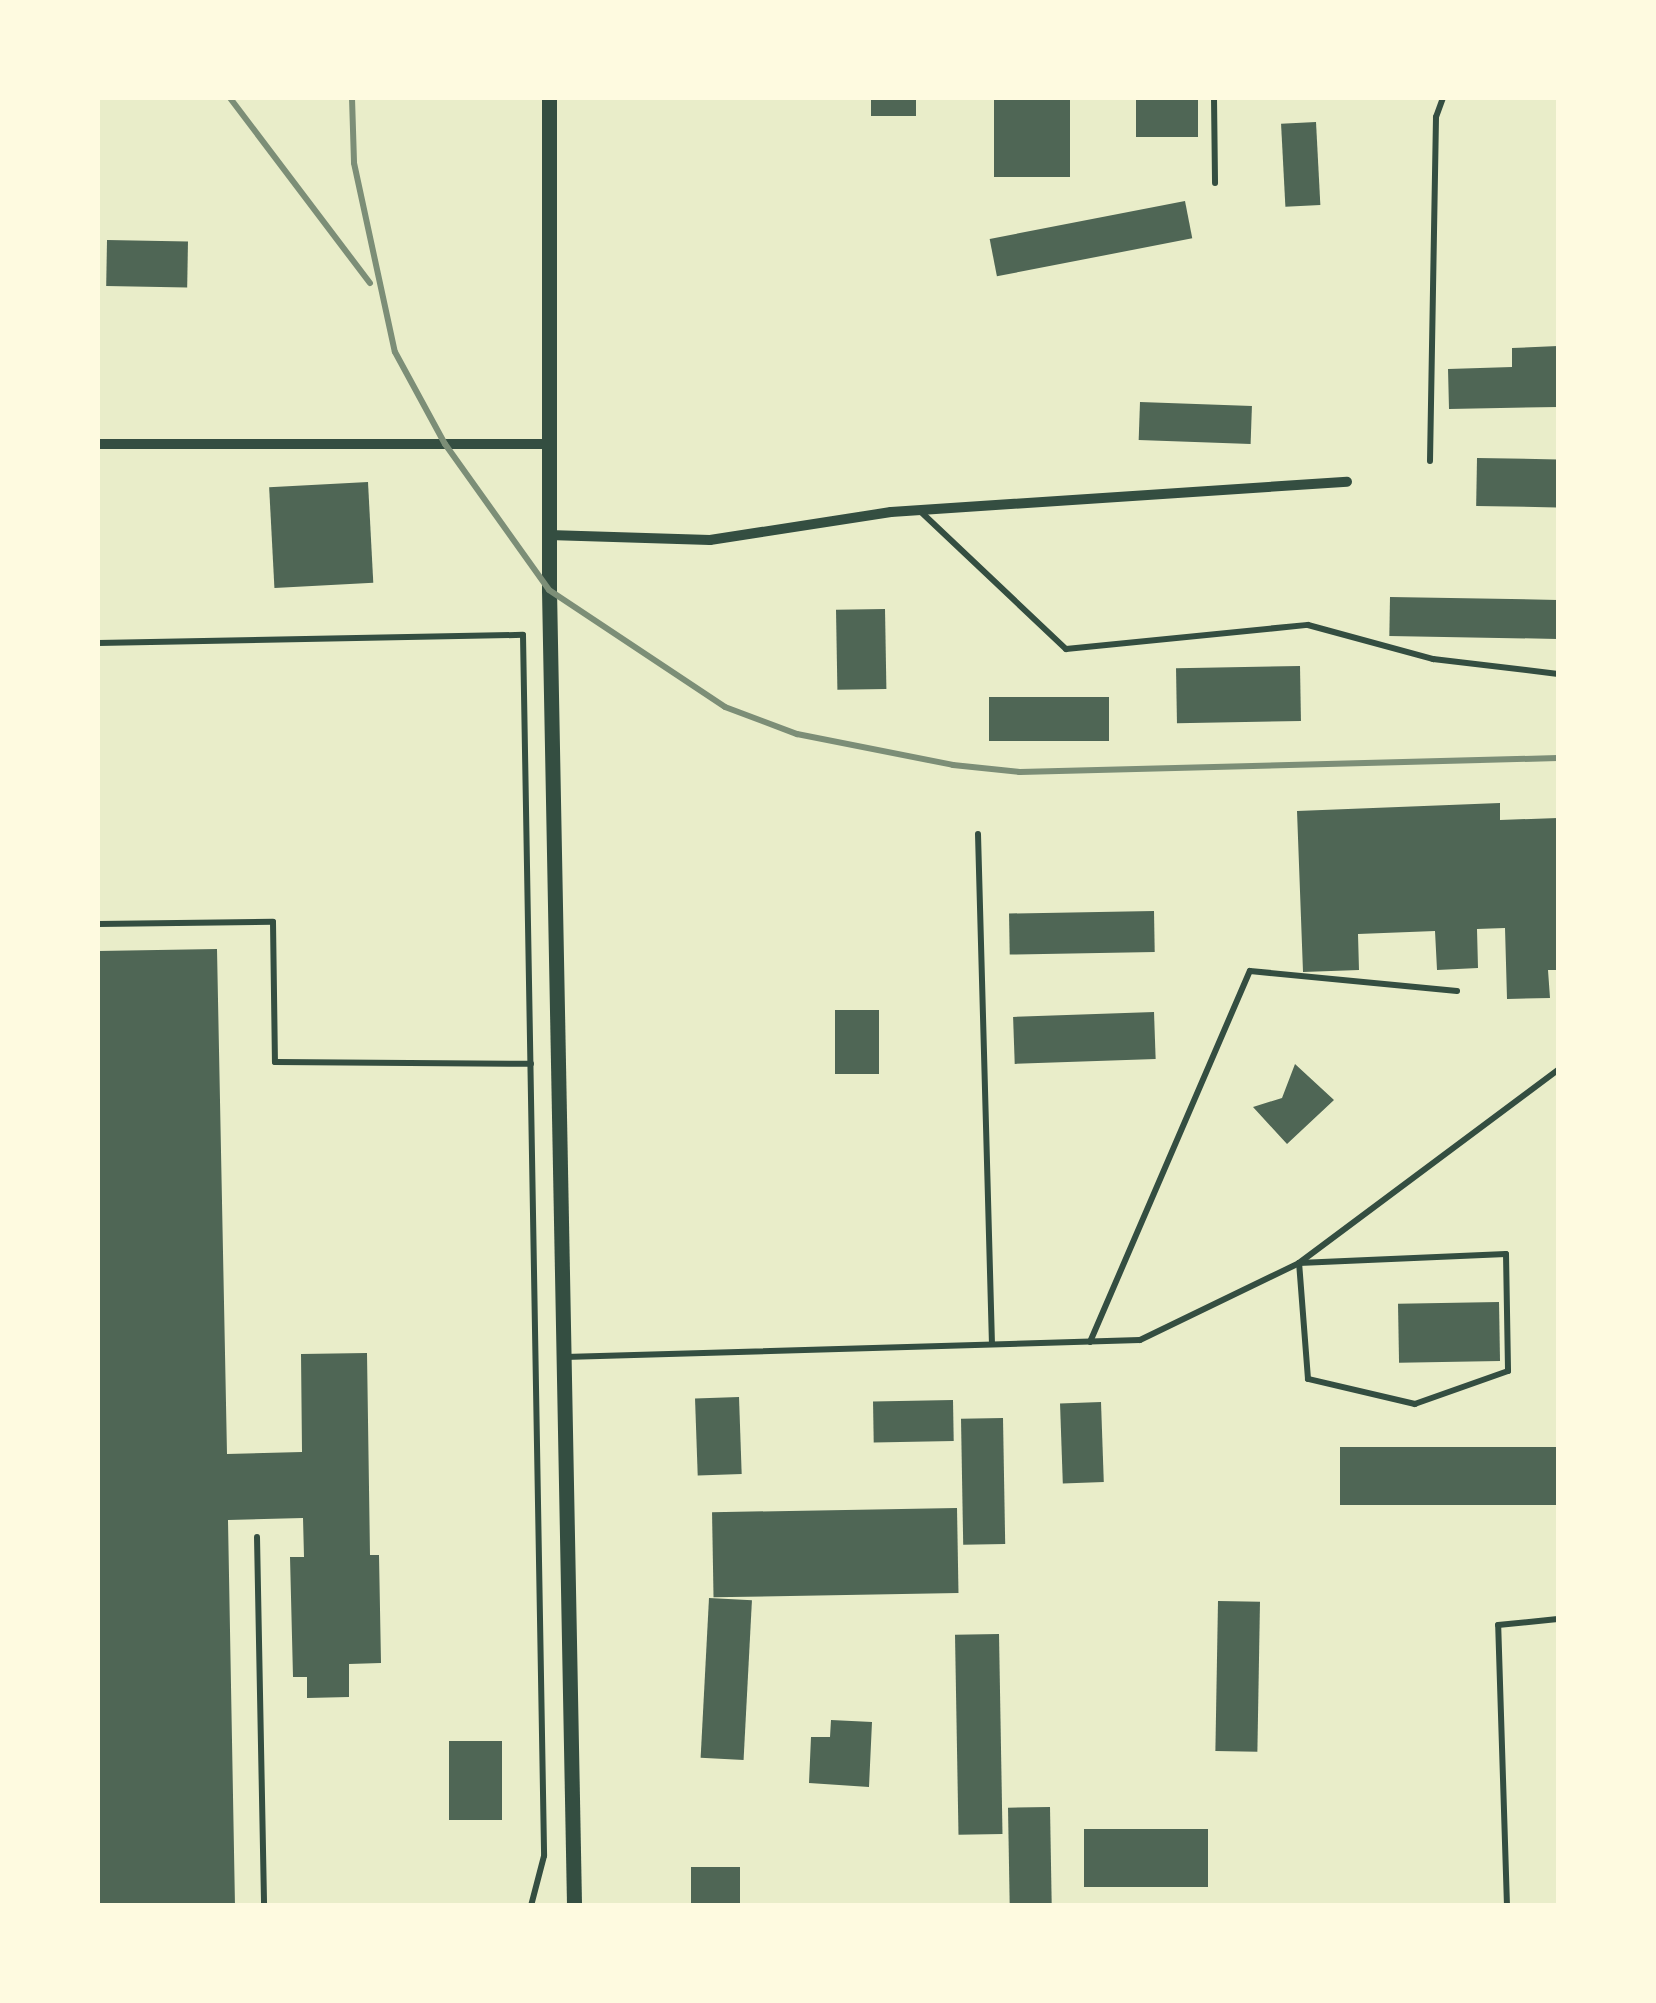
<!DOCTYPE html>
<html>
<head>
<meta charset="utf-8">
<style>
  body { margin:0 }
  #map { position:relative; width:1656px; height:2003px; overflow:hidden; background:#e9edc9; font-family:"Noto Serif",serif }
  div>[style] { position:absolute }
  .building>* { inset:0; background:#4f6655; transform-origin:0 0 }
  .service>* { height:6px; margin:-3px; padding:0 3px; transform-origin:3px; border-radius:3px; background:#344e41 }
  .minor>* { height:10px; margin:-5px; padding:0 5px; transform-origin:5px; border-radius:5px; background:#344e41 }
  .tertiary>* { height:15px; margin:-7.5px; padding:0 7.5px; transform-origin:7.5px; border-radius:7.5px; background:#344e41 }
  .rail>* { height:6px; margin:-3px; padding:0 3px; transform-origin:3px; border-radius:3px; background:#7c8e77 }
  span { translate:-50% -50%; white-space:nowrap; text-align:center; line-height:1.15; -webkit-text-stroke:10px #fefae0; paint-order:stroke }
  .frame { position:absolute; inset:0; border:100px solid #fefae0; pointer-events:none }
</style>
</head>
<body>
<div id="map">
  <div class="building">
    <i style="left:871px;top:98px;width:45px;height:18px"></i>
    <i style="left:994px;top:98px;width:76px;height:79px"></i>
    <i style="left:1136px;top:98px;width:62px;height:39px"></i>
    <i style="left:1316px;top:122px;width:83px;height:35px;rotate:87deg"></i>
    <i style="left:1185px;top:201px;width:38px;height:199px;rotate:79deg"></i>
    <i style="left:107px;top:240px;width:81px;height:46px;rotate:1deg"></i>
    <i style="clip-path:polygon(1558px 346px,1558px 407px,1449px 409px,1448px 369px,1512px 367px,1512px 348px)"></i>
    <i style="left:1140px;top:402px;width:112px;height:38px;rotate:2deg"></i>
    <i style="left:1477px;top:458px;width:81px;height:48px;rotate:1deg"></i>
    <i style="left:368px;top:482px;width:101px;height:99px;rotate:87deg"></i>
    <i style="left:1390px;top:597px;width:168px;height:39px;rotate:1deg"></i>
    <i style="left:885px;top:609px;width:80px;height:49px;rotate:89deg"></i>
    <i style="left:1300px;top:666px;width:55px;height:124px;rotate:89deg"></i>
    <i style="left:1109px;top:697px;width:44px;height:120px;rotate:90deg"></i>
    <i style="clip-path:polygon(1500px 803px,1500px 820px,1558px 818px,1558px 970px,1548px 970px,1550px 998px,1507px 999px,1505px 928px,1477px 929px,1478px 968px,1437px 970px,1435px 931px,1358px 934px,1359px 970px,1303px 972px,1297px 811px)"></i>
    <i style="left:1154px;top:911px;width:41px;height:145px;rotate:89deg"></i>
    <i style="clip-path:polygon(217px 949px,227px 1454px,302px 1452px,301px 1354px,367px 1353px,370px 1555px,379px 1555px,381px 1663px,349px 1664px,349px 1697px,307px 1698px,307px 1677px,293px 1677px,290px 1557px,304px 1557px,303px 1518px,228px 1520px,235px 1906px,98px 1906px,98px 951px)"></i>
    <i style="left:835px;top:1010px;width:44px;height:64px"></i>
    <i style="left:1154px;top:1012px;width:47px;height:141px;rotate:88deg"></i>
    <i style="clip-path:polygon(1295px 1064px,1334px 1100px,1287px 1144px,1253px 1107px,1282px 1098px)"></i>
    <i style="left:1499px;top:1302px;width:59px;height:101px;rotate:89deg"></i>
    <i style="left:739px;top:1397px;width:77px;height:44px;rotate:88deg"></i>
    <i style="left:953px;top:1400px;width:41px;height:80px;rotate:89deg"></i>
    <i style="left:1101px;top:1402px;width:80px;height:41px;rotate:88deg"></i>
    <i style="left:1003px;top:1418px;width:126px;height:42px;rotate:89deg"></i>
    <i style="left:1558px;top:1447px;width:58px;height:218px;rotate:90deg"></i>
    <i style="left:957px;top:1508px;width:85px;height:245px;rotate:89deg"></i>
    <i style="left:709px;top:1598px;width:43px;height:160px;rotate:3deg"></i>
    <i style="left:1218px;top:1601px;width:42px;height:150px;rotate:1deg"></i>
    <i style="left:999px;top:1634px;width:200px;height:44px;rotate:89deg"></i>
    <i style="clip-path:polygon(831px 1720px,872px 1722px,869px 1787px,809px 1783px,811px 1737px,830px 1737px)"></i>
    <i style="left:449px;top:1741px;width:53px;height:79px"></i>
    <i style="left:1050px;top:1807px;width:99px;height:42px;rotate:89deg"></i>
    <i style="left:1084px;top:1829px;width:124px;height:58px"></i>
    <i style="left:691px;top:1867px;width:49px;height:39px"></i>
  </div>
  <div class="service">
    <i style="left:1214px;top:98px;width:85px;rotate:89.3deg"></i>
    <i style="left:1430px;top:461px;width:344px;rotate:-89deg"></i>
    <i style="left:1436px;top:117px;width:20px;rotate:-70deg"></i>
    <i style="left:920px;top:511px;width:201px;rotate:43.4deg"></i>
    <i style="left:1066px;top:649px;width:243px;rotate:-5.7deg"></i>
    <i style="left:1308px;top:625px;width:130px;rotate:15.2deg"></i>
    <i style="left:1433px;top:659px;width:126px;rotate:6.8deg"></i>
    <i style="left:98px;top:643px;width:425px;rotate:-1.1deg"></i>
    <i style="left:523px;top:635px;width:1221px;rotate:89.01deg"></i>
    <i style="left:544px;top:1856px;width:52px;rotate:104.6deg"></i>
    <i style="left:978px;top:834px;width:510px;rotate:88.43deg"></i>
    <i style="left:98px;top:924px;width:175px;rotate:-0.7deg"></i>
    <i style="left:273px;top:922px;width:140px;rotate:89.2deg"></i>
    <i style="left:275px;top:1062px;width:256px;rotate:0.4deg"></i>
    <i style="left:1506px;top:1254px;width:117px;rotate:89deg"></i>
    <i style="left:1508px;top:1371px;width:99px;rotate:160.5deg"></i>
    <i style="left:1415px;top:1404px;width:110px;rotate:-166.8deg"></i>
    <i style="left:1308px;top:1379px;width:116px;rotate:-94.4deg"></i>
    <i style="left:1299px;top:1263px;width:207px;rotate:-2.5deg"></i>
    <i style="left:1090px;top:1342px;width:404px;rotate:-66.7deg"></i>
    <i style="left:1250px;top:971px;width:208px;rotate:5.5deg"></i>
    <i style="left:565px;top:1357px;width:575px;rotate:-1.69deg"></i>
    <i style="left:1140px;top:1340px;width:177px;rotate:-25.8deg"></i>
    <i style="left:1299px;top:1263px;width:323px;rotate:-36.7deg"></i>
    <i style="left:257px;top:1537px;width:369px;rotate:88.9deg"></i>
    <i style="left:1507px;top:1906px;width:281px;rotate:-91.8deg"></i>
    <i style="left:1498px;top:1625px;width:60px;rotate:-5.7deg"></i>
  </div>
  <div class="minor">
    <i style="left:98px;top:444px;width:451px"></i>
    <i style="left:549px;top:535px;width:161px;rotate:1.8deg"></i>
    <i style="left:710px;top:540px;width:183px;rotate:-8.8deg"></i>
    <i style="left:891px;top:512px;width:457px;rotate:-3.8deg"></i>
  </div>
  <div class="tertiary">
    <i style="left:549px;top:98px;width:492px;rotate:90deg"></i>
    <i style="left:549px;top:590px;width:1316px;rotate:88.91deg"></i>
  </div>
  <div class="rail">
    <i style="left:230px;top:98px;width:232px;rotate:52.9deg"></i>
    <i style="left:352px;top:98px;width:65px;rotate:88.2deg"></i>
    <i style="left:354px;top:163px;width:193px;rotate:77.8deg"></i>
    <i style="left:395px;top:352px;width:105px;rotate:61.5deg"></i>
    <i style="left:445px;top:444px;width:179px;rotate:54.5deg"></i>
    <i style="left:549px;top:590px;width:211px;rotate:33.6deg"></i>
    <i style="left:725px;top:707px;width:77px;rotate:20.6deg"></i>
    <i style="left:797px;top:734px;width:159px;rotate:11.2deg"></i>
    <i style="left:953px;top:765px;width:67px;rotate:6deg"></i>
    <i style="left:1020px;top:772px;width:538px;rotate:-1.49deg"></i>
  </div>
  <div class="frame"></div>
</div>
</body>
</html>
